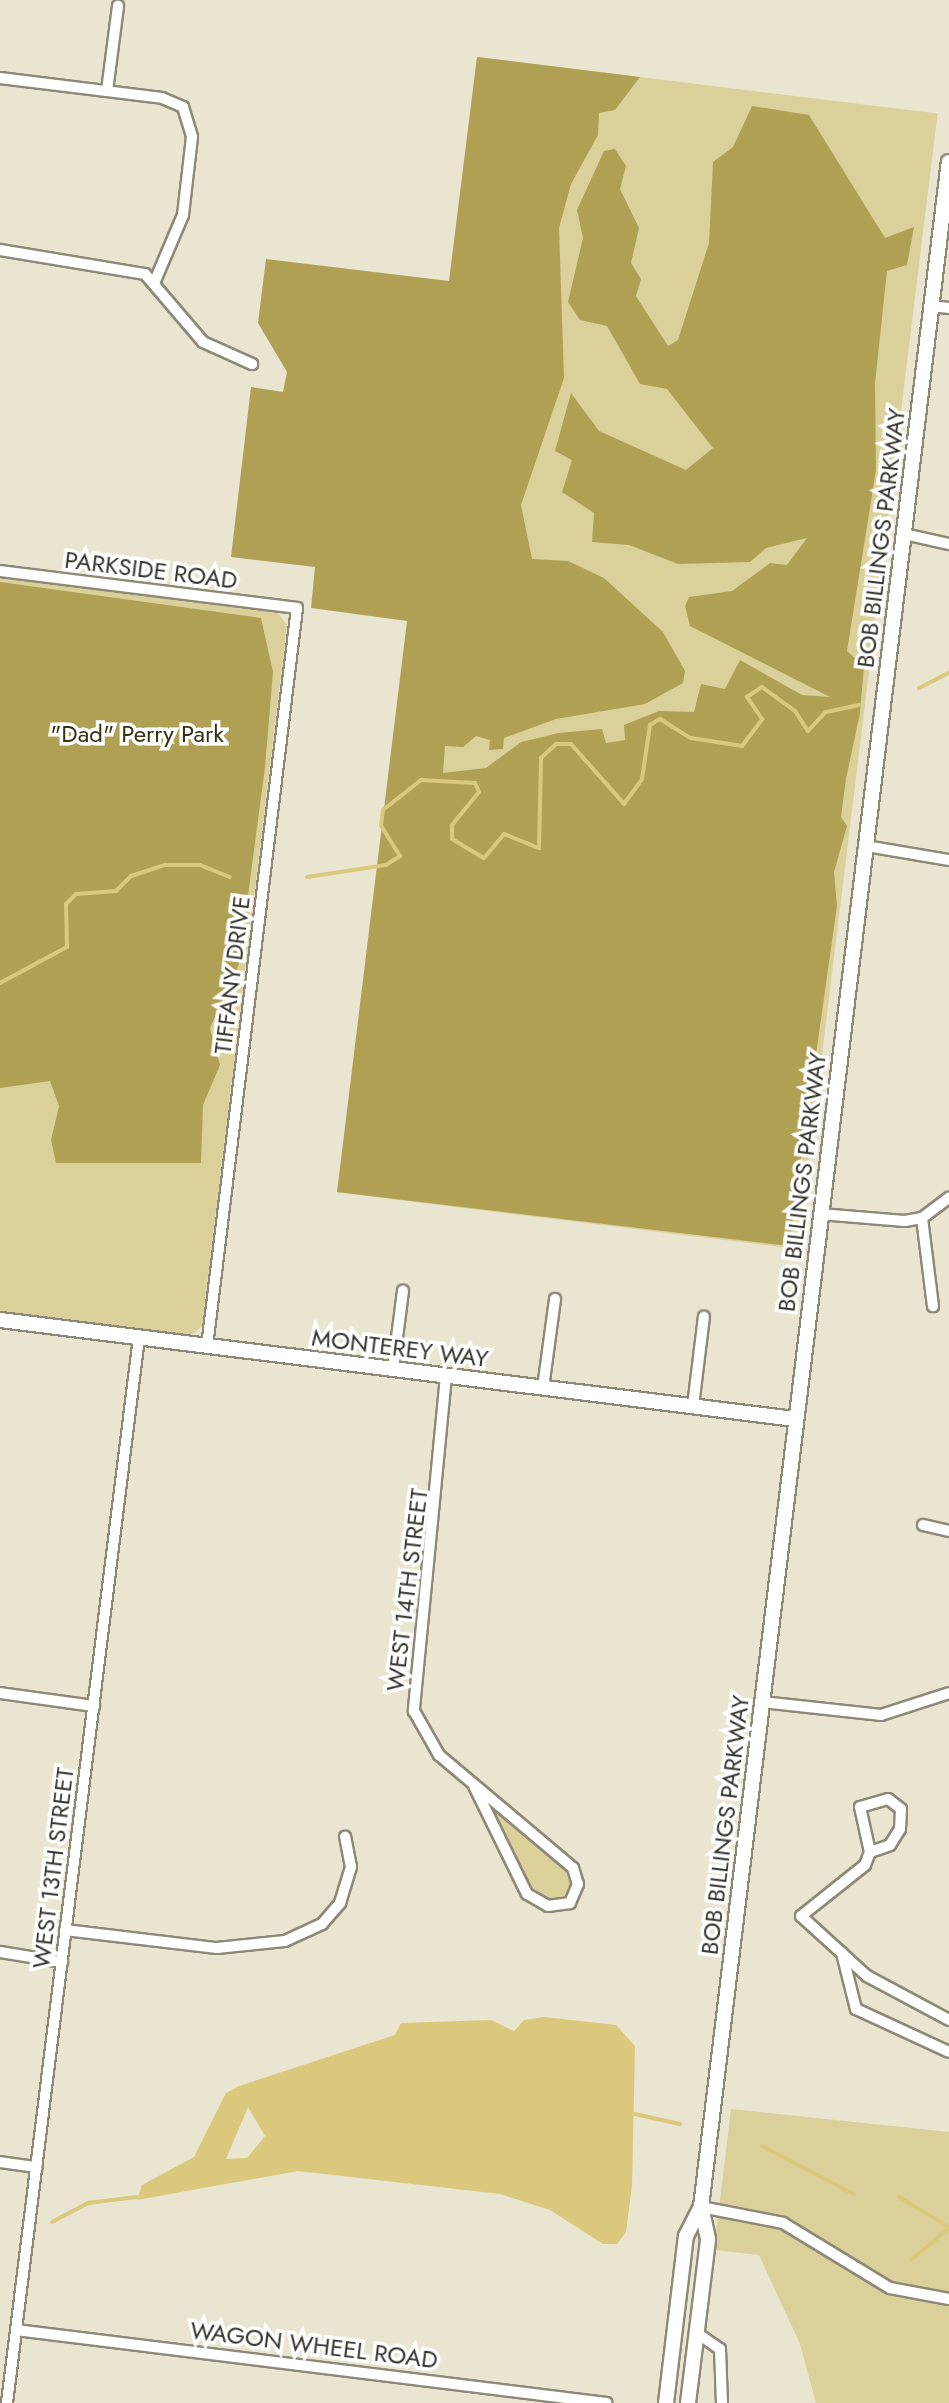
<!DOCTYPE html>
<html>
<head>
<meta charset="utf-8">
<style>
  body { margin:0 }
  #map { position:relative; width:949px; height:2403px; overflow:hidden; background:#e9e5d1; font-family:Jost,sans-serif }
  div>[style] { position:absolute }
  .green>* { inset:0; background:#dbcf9a; transform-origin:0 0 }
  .forest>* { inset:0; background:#b0a054 }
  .water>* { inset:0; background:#dac97d }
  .stream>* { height:4px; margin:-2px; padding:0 2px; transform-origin:2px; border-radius:2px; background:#dac97d }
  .roads { filter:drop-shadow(2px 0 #8d8977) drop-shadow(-2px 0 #8d8977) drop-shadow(0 2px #8d8977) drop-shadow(0 -2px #8d8977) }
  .street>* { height:10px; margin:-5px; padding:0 5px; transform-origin:5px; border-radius:5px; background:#fff }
  .secondary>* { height:14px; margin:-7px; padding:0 7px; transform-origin:7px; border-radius:7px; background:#fff }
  span { translate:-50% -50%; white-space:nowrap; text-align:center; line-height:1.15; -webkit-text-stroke:7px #fff; paint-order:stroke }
  .street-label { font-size:24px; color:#35332c }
  .park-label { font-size:24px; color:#38310f }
</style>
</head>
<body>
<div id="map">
  <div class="green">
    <i style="left:477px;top:57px;width:464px;height:1144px;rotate:7deg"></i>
    <i style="clip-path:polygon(0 578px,278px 613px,287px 625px,202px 1326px,192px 1335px,0 1312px)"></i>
    <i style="clip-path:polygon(484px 1798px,557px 1856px,570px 1880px,567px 1896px,549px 1899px,530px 1886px)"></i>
    <i style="clip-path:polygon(731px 2109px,949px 2132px,949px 2403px,816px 2403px,800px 2344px,759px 2255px,714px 2250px)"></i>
  </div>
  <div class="forest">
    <i style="clip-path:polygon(477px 57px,640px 77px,615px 110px,599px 113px,598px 135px,571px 184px,559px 228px,564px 378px,521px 505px,532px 559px,568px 561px,604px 578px,663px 632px,685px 671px,683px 683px,645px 704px,556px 719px,504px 738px,503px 749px,489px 750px,490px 740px,476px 736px,463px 747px,445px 746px,443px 773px,486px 768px,521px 742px,559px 733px,602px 729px,606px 743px,625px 740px,624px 725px,659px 711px,694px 712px,701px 684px,725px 689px,740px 660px,802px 695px,830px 697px,690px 626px,685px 606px,689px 597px,732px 591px,770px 563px,787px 565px,807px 538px,766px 548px,750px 562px,678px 564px,629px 545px,592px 542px,594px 513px,562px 492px,572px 460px,555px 451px,571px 393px,599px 431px,686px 470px,713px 448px,667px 389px,640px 384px,607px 326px,580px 320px,568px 302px,583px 238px,577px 210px,604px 151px,615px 149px,626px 166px,620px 189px,639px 228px,631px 263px,641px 279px,636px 296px,668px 346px,678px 340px,709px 243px,713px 162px,733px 147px,752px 106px,809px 115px,885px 238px,914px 227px,907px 265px,887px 271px,875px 383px,876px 470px,847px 651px,864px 666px,860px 713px,846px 779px,841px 817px,847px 826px,834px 872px,837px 906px,789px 1246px,337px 1192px,407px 621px,311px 608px,315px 567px,231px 557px,251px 387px,283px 392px,287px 372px,258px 323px,266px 259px,449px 281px)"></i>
    <i style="clip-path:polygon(0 582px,261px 618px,273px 672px,265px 767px,239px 964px,210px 1028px,220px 1065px,203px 1105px,201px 1163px,56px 1163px,51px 1140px,59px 1106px,50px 1081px,0 1088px)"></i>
  </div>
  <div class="water">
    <i style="clip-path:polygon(evenodd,544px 2017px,616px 2025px,635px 2046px,632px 2186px,626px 2232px,617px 2244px,603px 2244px,550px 2210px,500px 2194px,298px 2171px,137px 2200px,142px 2185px,194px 2157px,226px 2093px,239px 2086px,395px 2035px,401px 2023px,491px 2020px,514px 2031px,524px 2020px,544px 2017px,248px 2107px,265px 2136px,247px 2158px,226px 2159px,248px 2107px)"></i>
  </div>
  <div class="stream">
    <i style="left:919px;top:688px;width:34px;rotate:-27deg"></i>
    <i style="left:307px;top:877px;width:80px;rotate:-8.6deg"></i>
    <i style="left:386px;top:865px;width:17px;rotate:-33deg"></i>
    <i style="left:400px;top:856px;width:36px;rotate:-122deg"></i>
    <i style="left:381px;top:826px;width:16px;rotate:-83deg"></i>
    <i style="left:383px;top:810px;width:48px;rotate:-38.3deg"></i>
    <i style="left:421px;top:780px;width:54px;rotate:3.2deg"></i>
    <i style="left:475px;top:783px;width:10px;rotate:66deg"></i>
    <i style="left:479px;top:792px;width:43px;rotate:129.3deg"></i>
    <i style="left:452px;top:825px;width:14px;rotate:90deg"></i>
    <i style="left:452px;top:839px;width:37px;rotate:31deg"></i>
    <i style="left:484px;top:858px;width:31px;rotate:-50deg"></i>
    <i style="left:504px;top:834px;width:38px;rotate:22deg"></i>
    <i style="left:539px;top:848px;width:90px;rotate:-88.7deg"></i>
    <i style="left:541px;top:758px;width:21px;rotate:-43deg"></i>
    <i style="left:556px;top:744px;width:15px"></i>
    <i style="left:571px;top:744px;width:80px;rotate:48.5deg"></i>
    <i style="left:624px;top:804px;width:31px;rotate:-54deg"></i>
    <i style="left:642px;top:779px;width:55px;rotate:-81.6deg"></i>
    <i style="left:650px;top:725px;width:12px;rotate:-31deg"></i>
    <i style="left:660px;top:719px;width:36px;rotate:32deg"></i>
    <i style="left:691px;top:738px;width:52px;rotate:8.9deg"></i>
    <i style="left:742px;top:746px;width:34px;rotate:-53deg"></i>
    <i style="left:762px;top:719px;width:27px;rotate:-124deg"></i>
    <i style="left:747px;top:697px;width:18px;rotate:-34deg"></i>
    <i style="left:762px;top:687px;width:41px;rotate:36deg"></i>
    <i style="left:795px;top:711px;width:24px;rotate:57deg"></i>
    <i style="left:808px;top:731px;width:26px;rotate:-47deg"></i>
    <i style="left:826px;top:712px;width:34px;rotate:-12deg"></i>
    <i style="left:0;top:983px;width:76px;rotate:-28.2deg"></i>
    <i style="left:67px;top:947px;width:43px;rotate:-91.3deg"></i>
    <i style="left:66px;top:904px;width:14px;rotate:-45deg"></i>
    <i style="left:76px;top:894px;width:40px;rotate:-4.3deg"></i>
    <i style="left:116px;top:891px;width:21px;rotate:-45deg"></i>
    <i style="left:131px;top:876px;width:36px;rotate:-18deg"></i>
    <i style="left:165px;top:865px;width:35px"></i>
    <i style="left:200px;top:865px;width:32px;rotate:22deg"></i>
    <i style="left:635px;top:2114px;width:46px;rotate:12.5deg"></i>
    <i style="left:762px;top:2146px;width:104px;rotate:27.6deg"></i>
    <i style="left:899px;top:2197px;width:58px;rotate:31deg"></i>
    <i style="left:52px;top:2222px;width:41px;rotate:-27.8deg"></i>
    <i style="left:88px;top:2203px;width:49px;rotate:-7deg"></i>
    <i style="left:911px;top:2260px;width:48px;rotate:-40deg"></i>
  </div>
  <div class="roads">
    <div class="street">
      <i style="left:0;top:78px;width:163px;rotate:7deg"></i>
      <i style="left:162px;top:98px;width:23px;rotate:23deg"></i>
      <i style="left:183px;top:107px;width:31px;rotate:73deg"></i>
      <i style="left:192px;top:137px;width:79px;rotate:96.6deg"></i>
      <i style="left:183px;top:215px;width:72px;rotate:113deg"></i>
      <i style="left:107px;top:91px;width:86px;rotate:-82.6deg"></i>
      <i style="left:0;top:250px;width:147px;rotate:9.4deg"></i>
      <i style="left:145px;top:274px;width:89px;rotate:49.5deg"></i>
      <i style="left:203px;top:342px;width:54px;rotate:24.2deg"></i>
      <i style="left:931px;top:306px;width:18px;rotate:6deg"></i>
      <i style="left:904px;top:534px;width:46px;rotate:12.5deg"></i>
      <i style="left:0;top:571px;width:299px;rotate:7.1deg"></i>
      <i style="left:297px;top:608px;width:743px;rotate:96.95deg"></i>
      <i style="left:866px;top:846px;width:84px;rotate:9.6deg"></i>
      <i style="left:820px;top:1214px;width:85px;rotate:4.7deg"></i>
      <i style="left:905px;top:1221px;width:17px;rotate:-10deg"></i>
      <i style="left:922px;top:1218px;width:34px;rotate:-37deg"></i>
      <i style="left:922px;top:1218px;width:89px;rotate:82.9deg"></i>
      <i style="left:393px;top:1369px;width:79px;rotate:-82.7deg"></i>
      <i style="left:446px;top:1376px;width:337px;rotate:95.5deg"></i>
      <i style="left:414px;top:1711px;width:51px;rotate:60.4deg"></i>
      <i style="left:439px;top:1755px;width:175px;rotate:40.1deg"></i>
      <i style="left:573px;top:1868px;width:17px;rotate:73deg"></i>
      <i style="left:578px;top:1884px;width:21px;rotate:113deg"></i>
      <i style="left:570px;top:1903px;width:22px;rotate:172deg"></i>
      <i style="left:548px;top:1906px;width:24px;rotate:-150deg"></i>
      <i style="left:527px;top:1894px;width:120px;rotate:-116.1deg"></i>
      <i style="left:543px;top:1388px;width:90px;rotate:-82.3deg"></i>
      <i style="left:693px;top:1406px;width:90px;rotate:-83deg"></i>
      <i style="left:923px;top:1525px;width:27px;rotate:13deg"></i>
      <i style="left:0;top:1693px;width:95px;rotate:7.9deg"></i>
      <i style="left:762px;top:1702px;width:120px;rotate:6.2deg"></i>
      <i style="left:881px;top:1715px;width:71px;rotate:-17.9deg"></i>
      <i style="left:870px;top:1852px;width:21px;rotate:-19deg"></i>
      <i style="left:890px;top:1845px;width:19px;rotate:-58deg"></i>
      <i style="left:900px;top:1829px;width:20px;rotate:-87deg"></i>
      <i style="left:901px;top:1809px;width:16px;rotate:-142deg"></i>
      <i style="left:888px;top:1799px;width:29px;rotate:164deg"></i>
      <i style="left:860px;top:1807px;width:46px;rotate:77.5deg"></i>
      <i style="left:870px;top:1852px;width:14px;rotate:111deg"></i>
      <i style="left:865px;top:1865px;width:82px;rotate:141.4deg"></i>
      <i style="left:801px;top:1916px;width:89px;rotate:42.3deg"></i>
      <i style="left:867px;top:1976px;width:93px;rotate:28.2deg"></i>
      <i style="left:65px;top:1930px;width:153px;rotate:6.8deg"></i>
      <i style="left:217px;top:1948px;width:68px;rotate:-5.9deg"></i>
      <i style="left:285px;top:1941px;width:41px;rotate:-24.7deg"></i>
      <i style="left:322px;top:1924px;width:28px;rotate:-49deg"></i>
      <i style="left:340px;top:1903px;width:38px;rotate:-73deg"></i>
      <i style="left:351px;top:1867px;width:31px;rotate:-101deg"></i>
      <i style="left:0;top:1952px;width:63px;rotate:9.2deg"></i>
      <i style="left:842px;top:1953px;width:58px;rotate:76deg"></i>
      <i style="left:856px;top:2009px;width:102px;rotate:24.8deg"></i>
      <i style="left:0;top:2162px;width:37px;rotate:8deg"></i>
      <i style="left:701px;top:2207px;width:84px;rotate:11deg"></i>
      <i style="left:783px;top:2223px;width:125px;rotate:31.3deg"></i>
      <i style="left:890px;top:2288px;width:60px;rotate:10.6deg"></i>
      <i style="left:16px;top:2330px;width:595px;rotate:7.04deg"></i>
      <i style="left:697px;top:2333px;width:28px;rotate:35deg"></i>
      <i style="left:720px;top:2349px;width:54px;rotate:87.9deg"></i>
      <i style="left:7px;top:2403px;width:1074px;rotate:-82.94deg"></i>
    </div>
    <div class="secondary">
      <i style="left:0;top:1320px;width:801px;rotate:7.1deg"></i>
      <i style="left:666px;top:2403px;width:168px;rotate:-83.2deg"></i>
      <i style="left:686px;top:2236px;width:33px;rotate:-63deg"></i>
      <i style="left:688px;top:2403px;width:165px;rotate:-83deg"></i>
      <i style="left:708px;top:2239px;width:33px;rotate:-102deg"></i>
      <i style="left:701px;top:2207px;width:2060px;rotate:-83.09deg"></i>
    </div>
  </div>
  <div class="street-label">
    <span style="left:881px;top:538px;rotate:-83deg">BOB BILLINGS PARKWAY</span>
    <span style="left:151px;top:570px;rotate:7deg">PARKSIDE ROAD</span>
    <span style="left:232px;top:975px;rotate:-83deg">TIFFANY DRIVE</span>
    <span style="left:802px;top:1182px;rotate:-83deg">BOB BILLINGS PARKWAY</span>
    <span style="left:400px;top:1348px;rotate:7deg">MONTEREY WAY</span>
    <span style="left:407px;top:1590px;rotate:-83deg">WEST 14TH STREET</span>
    <span style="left:725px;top:1825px;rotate:-83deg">BOB BILLINGS PARKWAY</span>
    <span style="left:53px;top:1868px;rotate:-83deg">WEST 13TH STREET</span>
    <span style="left:314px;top:2345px;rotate:7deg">WAGON WHEEL ROAD</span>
  </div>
  <div class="park-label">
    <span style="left:137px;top:734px">"Dad" Perry Park</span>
  </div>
</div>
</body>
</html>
